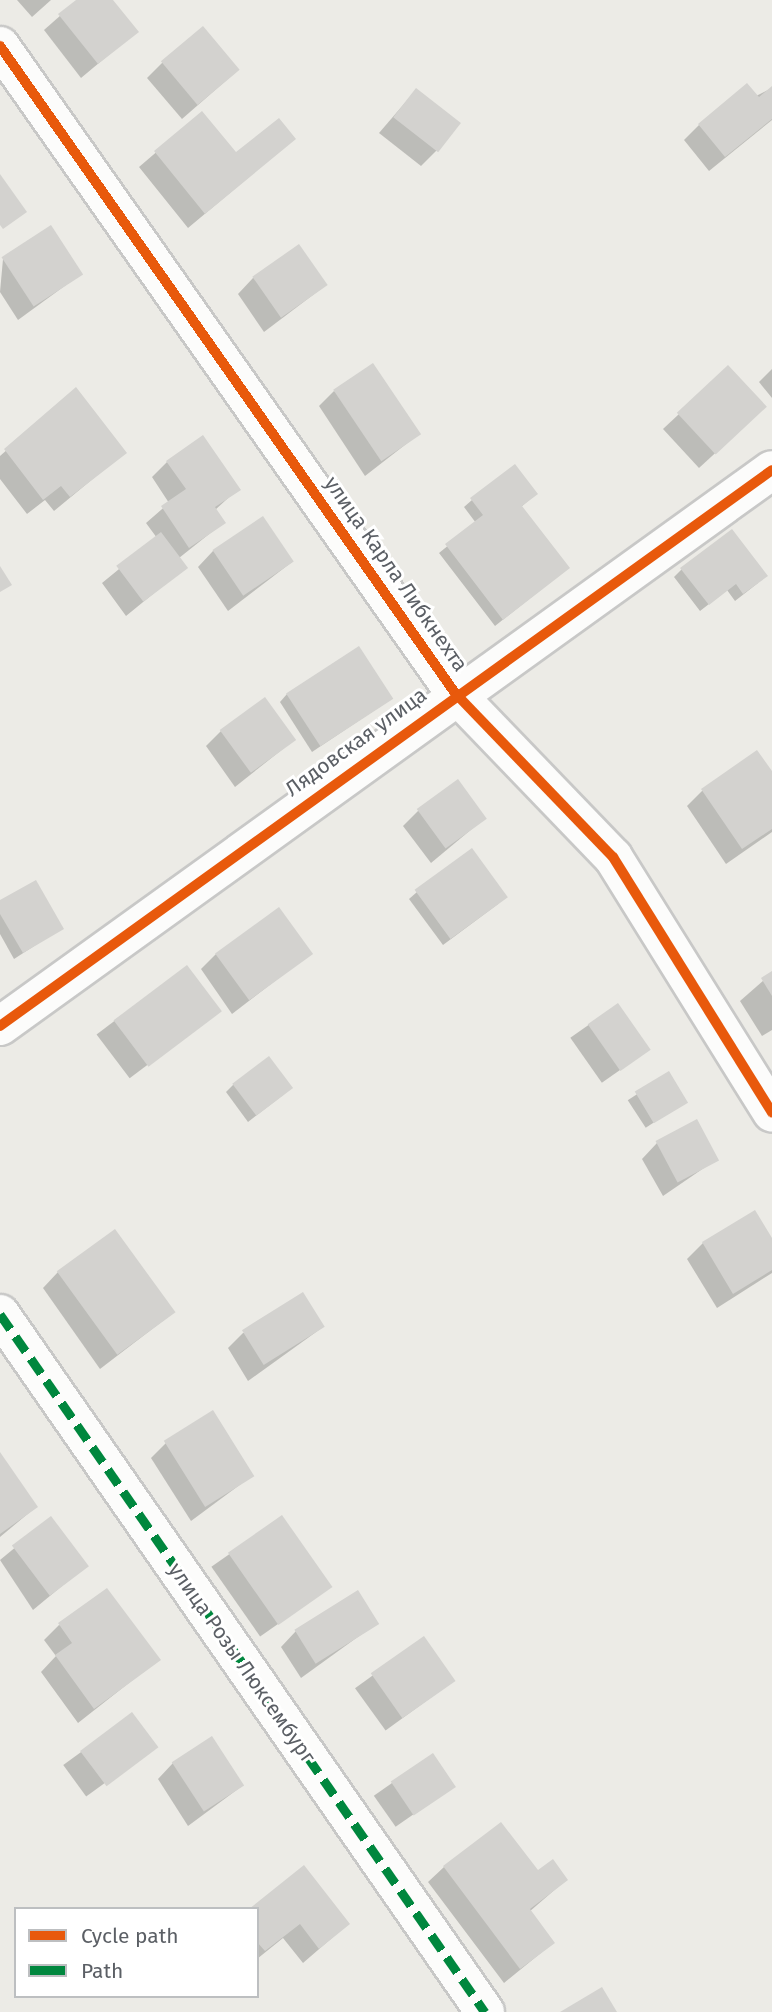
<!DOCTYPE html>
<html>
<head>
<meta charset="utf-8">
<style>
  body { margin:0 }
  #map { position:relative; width:772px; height:2012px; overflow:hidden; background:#ecebe6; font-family:"Fira Sans",sans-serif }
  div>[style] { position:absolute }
  .shadow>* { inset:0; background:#0003; transform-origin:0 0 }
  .building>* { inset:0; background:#d3d2cf; transform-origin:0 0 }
  .roads { filter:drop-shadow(2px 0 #c8c8c7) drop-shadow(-2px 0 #c8c8c7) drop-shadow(0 2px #c8c8c7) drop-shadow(0 -2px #c8c8c7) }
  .minor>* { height:38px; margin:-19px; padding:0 19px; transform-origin:19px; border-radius:19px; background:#fcfcfb }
  .quiet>* { height:9px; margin-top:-4.5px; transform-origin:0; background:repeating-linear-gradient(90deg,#00873e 0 18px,transparent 0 27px) }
  .cycleway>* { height:10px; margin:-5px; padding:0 5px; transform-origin:5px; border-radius:5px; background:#e8590c }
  span { translate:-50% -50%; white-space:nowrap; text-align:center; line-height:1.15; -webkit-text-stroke:6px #fff; paint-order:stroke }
  .street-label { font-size:21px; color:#5b5f65 }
  .legend { position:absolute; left:14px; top:1907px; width:245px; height:91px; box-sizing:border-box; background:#fff; border:2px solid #bdbfc1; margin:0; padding:9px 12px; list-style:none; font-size:21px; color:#5b5f65 }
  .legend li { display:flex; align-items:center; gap:14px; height:35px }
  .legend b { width:35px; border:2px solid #bdbfc1 }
</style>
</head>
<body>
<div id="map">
  <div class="shadow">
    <i style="clip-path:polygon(17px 0,51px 0,32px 17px)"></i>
    <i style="clip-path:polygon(78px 0,111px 0,136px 32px,81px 78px,44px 30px)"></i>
    <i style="clip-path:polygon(163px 62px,238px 70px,182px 119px,147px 78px)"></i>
    <i style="clip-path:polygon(772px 88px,772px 120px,709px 171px,684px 140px,699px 125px)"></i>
    <i style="clip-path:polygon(416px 90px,437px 150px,421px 166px,379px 133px)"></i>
    <i style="clip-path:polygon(202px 113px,236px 155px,294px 139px,188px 228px,139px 167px)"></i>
    <i style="clip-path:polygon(3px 259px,81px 274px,18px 320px,0 292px)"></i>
    <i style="clip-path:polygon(253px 278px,326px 285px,264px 332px,238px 294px)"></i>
    <i style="clip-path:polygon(772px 369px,772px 398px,759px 382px)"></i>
    <i style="clip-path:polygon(75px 390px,124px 453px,54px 511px,45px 500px,27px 514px,0 479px,0 456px)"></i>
    <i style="clip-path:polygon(334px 391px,419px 434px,365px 476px,319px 406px)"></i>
    <i style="clip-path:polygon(679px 414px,749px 422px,699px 468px,663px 429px)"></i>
    <i style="clip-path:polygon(167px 462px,238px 489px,215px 510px,223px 523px,179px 558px,186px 567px,126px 616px,102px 583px,157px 538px,146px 523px,169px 503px,152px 477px)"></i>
    <i style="clip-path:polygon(536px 494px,521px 507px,568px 568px,495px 626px,439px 553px,476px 523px,464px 507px,472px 500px)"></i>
    <i style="clip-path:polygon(213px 551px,292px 562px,228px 611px,198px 567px)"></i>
    <i style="clip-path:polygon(682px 569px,758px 583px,735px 601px,727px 590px,700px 611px,674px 577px)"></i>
    <i style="clip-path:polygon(287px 694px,391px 699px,312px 752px,280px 702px)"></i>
    <i style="clip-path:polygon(221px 731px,294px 740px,235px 787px,206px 746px)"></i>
    <i style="clip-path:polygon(772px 775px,772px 832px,726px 864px,687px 806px,702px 791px)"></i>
    <i style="clip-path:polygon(418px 811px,485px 818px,431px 863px,403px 826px)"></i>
    <i style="clip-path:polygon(417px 892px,498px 904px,443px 945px,409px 899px)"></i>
    <i style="clip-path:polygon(0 902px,62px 928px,14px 959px,0 934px)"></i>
    <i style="clip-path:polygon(216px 954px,310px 954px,232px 1014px,201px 969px)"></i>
    <i style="left:186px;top:967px;width:55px;height:112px;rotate:53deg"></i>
    <i style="clip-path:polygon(772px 973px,772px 1030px,762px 1036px,740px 1001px)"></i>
    <i style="left:617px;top:1005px;width:55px;height:57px;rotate:55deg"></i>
    <i style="left:668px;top:1074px;width:33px;height:48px;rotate:57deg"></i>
    <i style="clip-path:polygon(234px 1084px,283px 1095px,248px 1122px,226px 1092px)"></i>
    <i style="clip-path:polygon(657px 1143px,717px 1159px,663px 1196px,642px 1159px)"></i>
    <i style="clip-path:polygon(772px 1242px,772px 1273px,717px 1308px,687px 1259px,703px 1243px)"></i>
    <i style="clip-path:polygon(58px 1272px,173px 1313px,100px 1369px,43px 1288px)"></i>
    <i style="clip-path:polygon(323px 1327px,248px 1381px,228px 1348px,243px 1333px)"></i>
    <i style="clip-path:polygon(166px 1443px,253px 1475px,191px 1521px,151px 1458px)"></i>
    <i style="clip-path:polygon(0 1455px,36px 1507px,0 1537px)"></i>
    <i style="clip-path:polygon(51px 1518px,86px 1566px,33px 1610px,0 1560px)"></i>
    <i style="left:281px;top:1518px;width:85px;height:85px;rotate:55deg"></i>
    <i style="clip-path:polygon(377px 1623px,301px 1678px,281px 1647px,296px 1631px)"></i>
    <i style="clip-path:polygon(59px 1625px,158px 1660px,78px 1723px,41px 1672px,56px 1656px,44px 1640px)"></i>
    <i style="left:423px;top:1639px;width:52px;height:84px;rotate:54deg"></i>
    <i style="left:132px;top:1715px;width:39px;height:85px;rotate:54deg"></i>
    <i style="left:432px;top:1755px;width:38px;height:71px;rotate:55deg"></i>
    <i style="clip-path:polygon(173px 1763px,242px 1786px,188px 1826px,158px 1779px)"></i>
    <i style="clip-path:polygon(444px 1867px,566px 1880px,529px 1912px,553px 1943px,504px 1983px,428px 1882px)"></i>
    <i style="clip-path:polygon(303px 1868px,348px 1924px,303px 1963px,283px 1938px,257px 1959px,257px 1909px)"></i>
  </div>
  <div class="building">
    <i style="clip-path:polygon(76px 0,113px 0,139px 32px,98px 64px,58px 14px)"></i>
    <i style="left:203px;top:26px;width:57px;height:55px;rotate:50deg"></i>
    <i style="clip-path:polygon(747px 83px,759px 97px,772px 86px,772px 119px,725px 157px,698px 124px)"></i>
    <i style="left:416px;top:88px;width:57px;height:37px;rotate:38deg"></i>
    <i style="clip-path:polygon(202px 111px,236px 152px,279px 118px,296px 139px,205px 214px,154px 151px)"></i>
    <i style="clip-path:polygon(0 174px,27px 212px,3px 229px,0 225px)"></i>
    <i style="left:51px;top:225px;width:59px;height:59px;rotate:57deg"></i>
    <i style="left:299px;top:244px;width:50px;height:57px;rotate:55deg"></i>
    <i style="left:373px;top:363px;width:86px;height:48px;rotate:56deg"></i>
    <i style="left:728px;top:365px;width:57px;height:70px;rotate:47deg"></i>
    <i style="clip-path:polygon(76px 387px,127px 453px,70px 497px,61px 486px,43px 500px,4px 449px)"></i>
    <i style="clip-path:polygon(203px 435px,241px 490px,215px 507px,226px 523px,189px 548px,161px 506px,186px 489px,166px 461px)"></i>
    <i style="clip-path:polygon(515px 464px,538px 494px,522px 506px,570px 568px,503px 620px,445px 544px,483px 515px,470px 498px)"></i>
    <i style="left:263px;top:516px;width:55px;height:61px;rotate:56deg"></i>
    <i style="clip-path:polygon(732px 529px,768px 576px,743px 594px,736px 584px,709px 605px,680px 568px)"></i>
    <i style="left:161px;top:532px;width:45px;height:56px;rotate:53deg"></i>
    <i style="clip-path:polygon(0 566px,12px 585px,0 592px)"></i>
    <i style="left:359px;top:646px;width:63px;height:87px;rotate:57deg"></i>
    <i style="left:265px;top:697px;width:53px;height:56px;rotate:54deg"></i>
    <i style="clip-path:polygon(757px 750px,772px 771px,772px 829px,742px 849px,701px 789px)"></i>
    <i style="left:458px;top:779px;width:49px;height:51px;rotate:54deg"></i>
    <i style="left:472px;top:848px;width:61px;height:71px;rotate:54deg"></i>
    <i style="clip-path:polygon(36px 880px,64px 929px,23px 953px,0 914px,0 900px)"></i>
    <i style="left:279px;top:907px;width:58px;height:79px;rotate:54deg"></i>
    <i style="left:187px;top:965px;width:58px;height:92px;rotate:53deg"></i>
    <i style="clip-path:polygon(772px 971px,772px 996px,761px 978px)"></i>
    <i style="left:618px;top:1003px;width:57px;height:37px;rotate:55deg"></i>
    <i style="left:269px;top:1056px;width:40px;height:46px;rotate:53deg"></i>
    <i style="left:669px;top:1071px;width:37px;height:40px;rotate:59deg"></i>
    <i style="left:697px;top:1119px;width:47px;height:47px;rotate:62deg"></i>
    <i style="clip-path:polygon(755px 1210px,772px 1238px,772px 1270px,733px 1294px,702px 1242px)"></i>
    <i style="left:115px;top:1229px;width:103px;height:72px;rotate:54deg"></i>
    <i style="left:303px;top:1292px;width:41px;height:72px;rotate:58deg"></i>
    <i style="left:213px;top:1410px;width:78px;height:58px;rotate:58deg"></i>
    <i style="clip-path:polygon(0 1452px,38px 1507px,0 1534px)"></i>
    <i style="left:282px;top:1515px;width:88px;height:66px;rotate:55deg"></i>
    <i style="left:51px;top:1516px;width:63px;height:49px;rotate:53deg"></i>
    <i style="clip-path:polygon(107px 1588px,161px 1660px,94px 1709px,55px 1655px,72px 1643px,58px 1623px)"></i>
    <i style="left:358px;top:1590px;width:40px;height:75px;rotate:58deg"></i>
    <i style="left:424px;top:1636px;width:55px;height:65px;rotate:55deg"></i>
    <i style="left:132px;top:1712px;width:44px;height:65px;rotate:53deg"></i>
    <i style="left:212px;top:1736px;width:59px;height:48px;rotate:57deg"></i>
    <i style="left:433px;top:1753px;width:41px;height:51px;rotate:56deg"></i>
    <i style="clip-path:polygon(501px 1822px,538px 1870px,553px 1859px,568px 1880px,530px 1909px,555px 1943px,520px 1969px,443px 1866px)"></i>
    <i style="clip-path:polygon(304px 1865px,350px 1924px,319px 1949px,300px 1924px,265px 1951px,257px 1942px,257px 1909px,249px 1909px)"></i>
    <i style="clip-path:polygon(602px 1987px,617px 2012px,560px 2012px)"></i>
  </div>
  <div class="roads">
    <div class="minor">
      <i style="left:0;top:46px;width:791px;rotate:54.88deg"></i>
      <i style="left:455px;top:693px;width:228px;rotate:46.1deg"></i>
      <i style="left:613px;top:857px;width:301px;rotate:58.1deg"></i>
      <i style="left:0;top:1026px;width:951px;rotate:-35.76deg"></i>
      <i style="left:0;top:1314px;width:850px;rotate:55.21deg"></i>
    </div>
  </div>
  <div class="quiet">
    <i style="left:0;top:1314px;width:850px;rotate:55.21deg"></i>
  </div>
  <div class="cycleway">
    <i style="left:0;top:46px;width:791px;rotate:54.88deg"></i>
    <i style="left:455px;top:693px;width:228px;rotate:46.1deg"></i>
    <i style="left:613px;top:857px;width:301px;rotate:58.1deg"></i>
    <i style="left:0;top:1026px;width:951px;rotate:-35.76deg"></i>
  </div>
  <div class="street-label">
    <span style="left:396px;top:574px;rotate:55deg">улица Карла Либкнехта</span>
    <span style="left:356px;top:742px;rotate:-36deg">Лядовская улица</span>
    <span style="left:242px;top:1663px;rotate:55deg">улица Розы Люксембург</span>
  </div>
  <ul class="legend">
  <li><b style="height:9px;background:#e8590c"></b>Cycle path</li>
  <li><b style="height:9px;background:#00873e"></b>Path</li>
  </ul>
</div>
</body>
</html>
